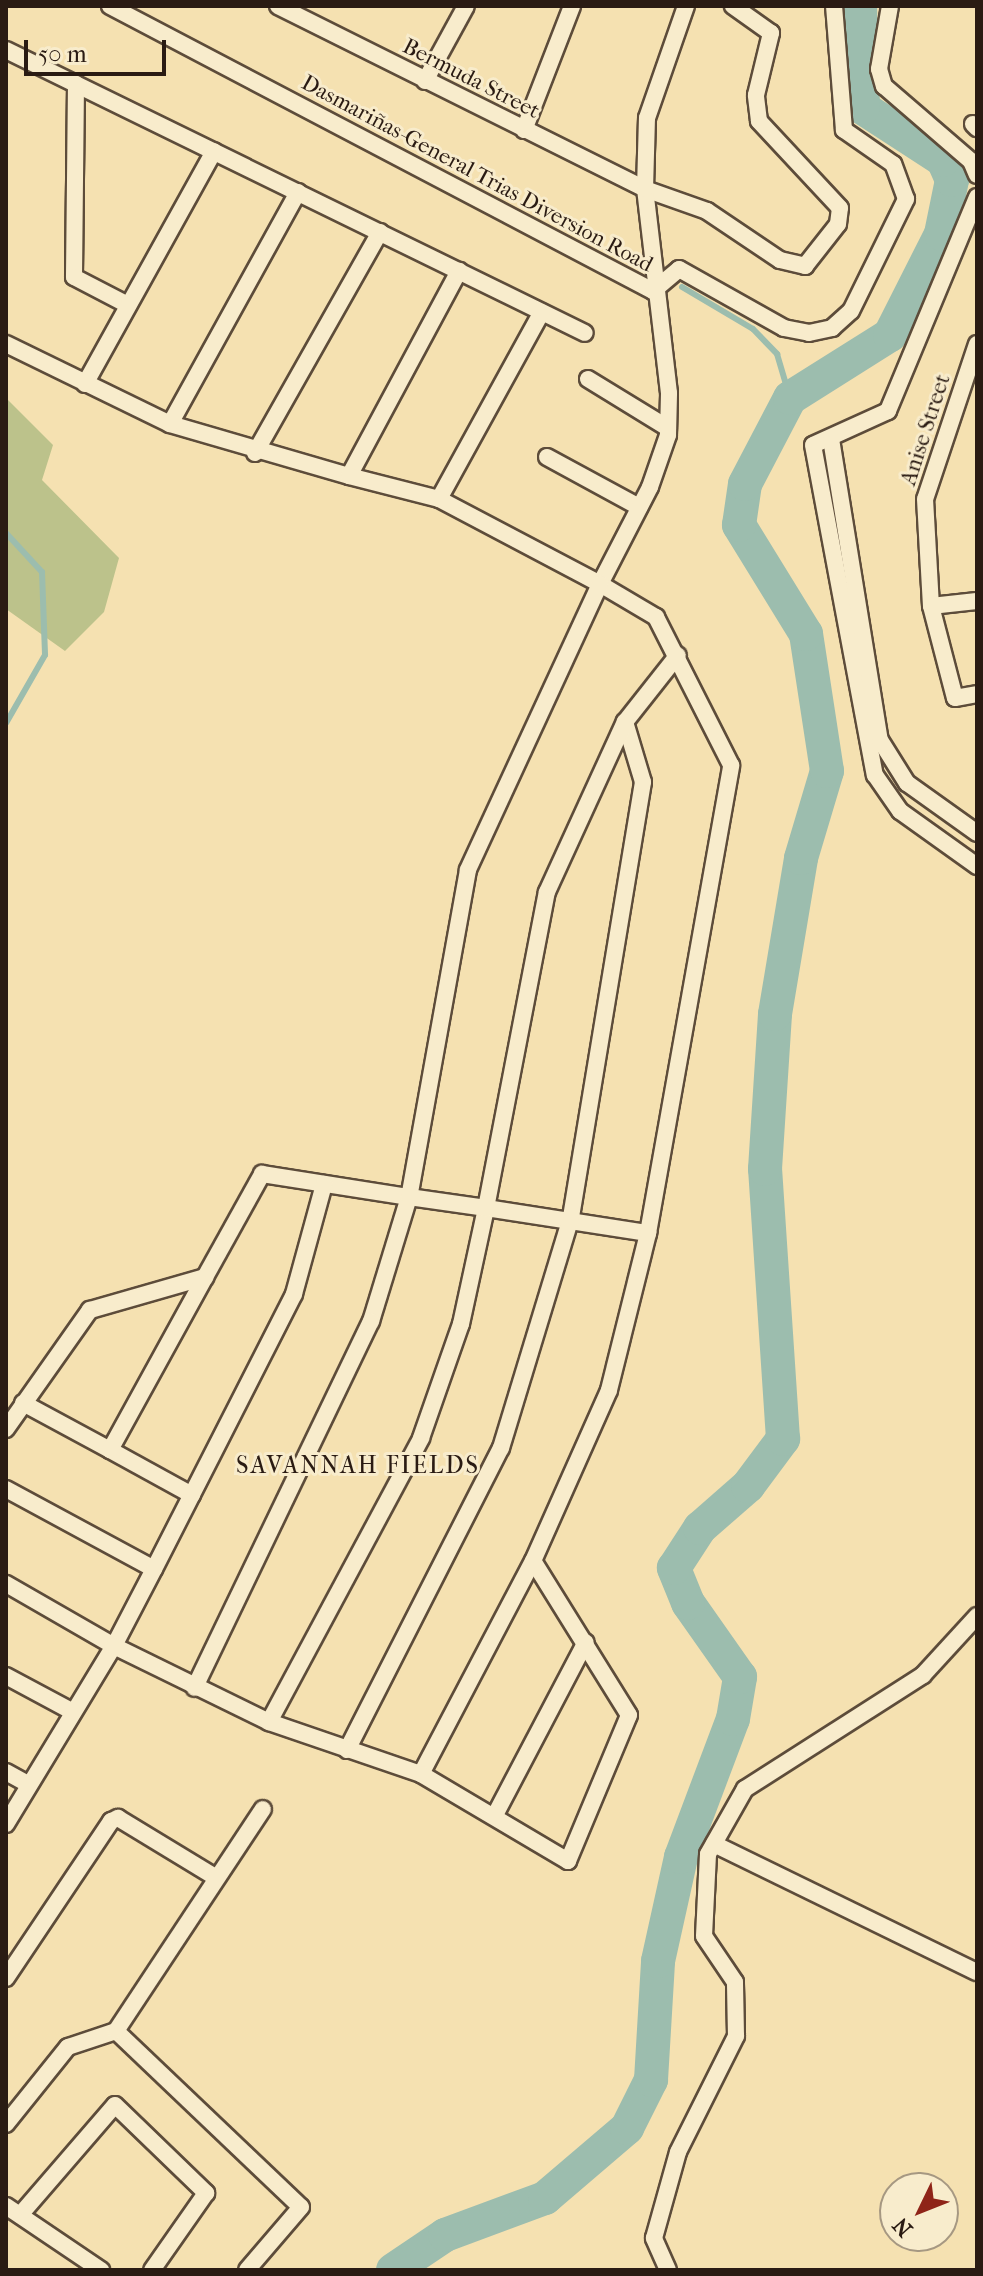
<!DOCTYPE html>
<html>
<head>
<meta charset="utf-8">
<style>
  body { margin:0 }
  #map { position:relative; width:983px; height:2276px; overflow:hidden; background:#f5e1b1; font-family:"IM FELL French Canon",serif }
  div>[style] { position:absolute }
  .green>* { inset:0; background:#bcc28b }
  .stream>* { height:6px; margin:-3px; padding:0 3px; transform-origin:3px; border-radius:3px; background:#9cbdae }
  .river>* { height:34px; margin:-17px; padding:0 17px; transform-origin:17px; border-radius:17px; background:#9cbdae }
  .roads { filter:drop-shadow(2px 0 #5d4c3a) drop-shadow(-2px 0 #5d4c3a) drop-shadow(0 2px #5d4c3a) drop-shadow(0 -2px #5d4c3a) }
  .minor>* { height:16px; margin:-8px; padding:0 8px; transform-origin:8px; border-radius:8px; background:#f8eccc }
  span { translate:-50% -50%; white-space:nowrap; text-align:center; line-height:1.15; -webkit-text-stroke:6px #f8eccc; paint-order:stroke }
  .street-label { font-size:22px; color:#2a1b13 }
  .neighbourhood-label { font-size:24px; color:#2a1b13; letter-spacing:2px }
  .frame { position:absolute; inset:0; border:8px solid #2a1b13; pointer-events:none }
  .north { position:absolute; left:879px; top:2172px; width:80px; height:80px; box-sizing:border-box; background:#f8eccc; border:2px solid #a69882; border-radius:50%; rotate:227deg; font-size:22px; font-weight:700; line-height:32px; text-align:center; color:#2a1b13 }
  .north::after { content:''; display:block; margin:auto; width:28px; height:36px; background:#8f2418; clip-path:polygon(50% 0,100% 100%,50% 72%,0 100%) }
  .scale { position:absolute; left:24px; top:40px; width:142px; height:36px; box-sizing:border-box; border:4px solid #2a1b13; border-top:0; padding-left:10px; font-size:24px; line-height:28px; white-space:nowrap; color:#2a1b13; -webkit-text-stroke:6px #f8eccc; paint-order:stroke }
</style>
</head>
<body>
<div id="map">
  <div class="green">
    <i style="clip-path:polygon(6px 398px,53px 445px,42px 480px,119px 558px,104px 612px,65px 651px,6px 609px)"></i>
  </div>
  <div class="stream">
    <i style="left:682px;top:287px;width:82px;rotate:30.6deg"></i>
    <i style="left:753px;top:329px;width:35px;rotate:46deg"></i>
    <i style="left:777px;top:354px;width:46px;rotate:73.5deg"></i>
    <i style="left:6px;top:533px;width:53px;rotate:47.3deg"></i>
    <i style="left:42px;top:572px;width:83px;rotate:87.9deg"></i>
    <i style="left:45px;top:655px;width:78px;rotate:119.8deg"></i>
  </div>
  <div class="river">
    <i style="left:393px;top:2270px;width:63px;rotate:-33.9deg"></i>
    <i style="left:445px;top:2235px;width:107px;rotate:-20.3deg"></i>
    <i style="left:545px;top:2198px;width:108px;rotate:-40.5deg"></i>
    <i style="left:627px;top:2128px;width:54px;rotate:-63.4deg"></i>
    <i style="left:651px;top:2080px;width:119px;rotate:-86.6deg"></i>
    <i style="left:658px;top:1961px;width:107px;rotate:-77.5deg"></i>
    <i style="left:681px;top:1857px;width:147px;rotate:-69.4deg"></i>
    <i style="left:733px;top:1719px;width:43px;rotate:-80.5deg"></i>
    <i style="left:740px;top:1677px;width:90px;rotate:-125.1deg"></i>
    <i style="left:688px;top:1603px;width:38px;rotate:-112deg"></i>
    <i style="left:674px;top:1568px;width:48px;rotate:-57deg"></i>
    <i style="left:700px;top:1528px;width:64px;rotate:-41.2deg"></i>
    <i style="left:748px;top:1486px;width:59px;rotate:-53.3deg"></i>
    <i style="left:783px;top:1439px;width:271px;rotate:-93.8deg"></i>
    <i style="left:765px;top:1169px;width:155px;rotate:-86.3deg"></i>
    <i style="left:775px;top:1014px;width:158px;rotate:-80.5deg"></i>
    <i style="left:801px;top:858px;width:91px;rotate:-73.4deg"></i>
    <i style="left:827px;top:771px;width:139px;rotate:-98.7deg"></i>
    <i style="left:806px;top:634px;width:128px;rotate:-121.6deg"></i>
    <i style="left:739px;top:525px;width:41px;rotate:-81.7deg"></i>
    <i style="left:745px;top:484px;width:97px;rotate:-62.4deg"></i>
    <i style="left:790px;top:398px;width:118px;rotate:-32.2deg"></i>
    <i style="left:890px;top:335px;width:113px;rotate:-63.2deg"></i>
    <i style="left:941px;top:234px;width:55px;rotate:-78.5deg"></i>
    <i style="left:952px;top:180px;width:22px;rotate:-114deg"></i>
    <i style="left:943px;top:160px;width:95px;rotate:-147deg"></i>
    <i style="left:863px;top:108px;width:102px;rotate:-91.7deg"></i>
  </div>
  <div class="roads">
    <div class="minor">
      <i style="left:110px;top:6px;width:613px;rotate:27.69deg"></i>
      <i style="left:653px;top:291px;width:34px;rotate:-40deg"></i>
      <i style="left:679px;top:269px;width:120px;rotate:29.3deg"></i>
      <i style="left:784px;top:328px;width:25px;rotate:11deg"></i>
      <i style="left:809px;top:333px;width:24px;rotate:-12deg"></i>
      <i style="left:832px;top:328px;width:25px;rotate:-42deg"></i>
      <i style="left:851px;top:311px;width:125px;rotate:-63.8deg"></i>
      <i style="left:906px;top:199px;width:37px;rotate:-110deg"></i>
      <i style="left:893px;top:164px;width:60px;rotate:-145.2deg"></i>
      <i style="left:844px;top:130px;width:124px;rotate:-94.6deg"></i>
      <i style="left:278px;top:6px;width:410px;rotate:26.5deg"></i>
      <i style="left:645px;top:189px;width:66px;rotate:19.5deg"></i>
      <i style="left:707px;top:211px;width:88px;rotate:33.9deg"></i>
      <i style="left:780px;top:260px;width:26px;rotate:13deg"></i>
      <i style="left:805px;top:266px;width:53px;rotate:-51.8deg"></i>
      <i style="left:838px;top:224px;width:16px;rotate:-83deg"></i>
      <i style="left:840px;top:208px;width:119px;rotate:-133deg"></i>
      <i style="left:759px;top:121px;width:26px;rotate:-97deg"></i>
      <i style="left:756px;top:95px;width:64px;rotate:-76.4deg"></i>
      <i style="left:771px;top:33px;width:47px;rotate:-144.6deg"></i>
      <i style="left:890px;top:6px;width:64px;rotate:99.9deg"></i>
      <i style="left:879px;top:69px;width:18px;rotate:74deg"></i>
      <i style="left:884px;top:86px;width:115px;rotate:40.8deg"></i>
      <i style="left:971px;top:161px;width:15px;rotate:67deg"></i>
      <i style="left:6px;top:50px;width:644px;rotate:26.05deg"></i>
      <i style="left:425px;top:81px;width:85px;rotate:-61.3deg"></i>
      <i style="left:76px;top:84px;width:193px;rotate:90.6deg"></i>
      <i style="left:74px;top:277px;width:61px;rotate:27.4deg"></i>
      <i style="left:973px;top:124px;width:6px;rotate:45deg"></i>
      <i style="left:524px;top:130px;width:133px;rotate:-68.8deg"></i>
      <i style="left:977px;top:197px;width:232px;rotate:112.6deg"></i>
      <i style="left:888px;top:411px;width:82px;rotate:155.6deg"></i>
      <i style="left:813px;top:445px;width:336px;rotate:79.4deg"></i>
      <i style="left:875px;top:775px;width:44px;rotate:55.2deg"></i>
      <i style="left:900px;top:811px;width:95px;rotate:35.5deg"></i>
      <i style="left:6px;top:344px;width:182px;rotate:26deg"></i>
      <i style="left:170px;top:424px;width:186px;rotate:16.2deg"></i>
      <i style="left:349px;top:476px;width:233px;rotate:-61.8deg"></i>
      <i style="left:977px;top:344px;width:163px;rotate:108.5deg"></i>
      <i style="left:925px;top:499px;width:107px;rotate:86.8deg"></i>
      <i style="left:931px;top:606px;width:95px;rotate:75.4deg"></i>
      <i style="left:955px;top:698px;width:22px;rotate:-10deg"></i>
      <i style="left:588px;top:379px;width:94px;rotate:31.5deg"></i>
      <i style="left:85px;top:384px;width:266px;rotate:-61deg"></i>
      <i style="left:170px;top:424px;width:265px;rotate:-61.1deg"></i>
      <i style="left:831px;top:439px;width:305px;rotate:80.8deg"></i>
      <i style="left:880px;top:740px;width:51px;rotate:57.9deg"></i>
      <i style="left:907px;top:783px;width:86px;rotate:35.5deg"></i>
      <i style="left:255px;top:453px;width:254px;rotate:-60.5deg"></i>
      <i style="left:547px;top:457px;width:105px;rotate:28.5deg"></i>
      <i style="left:349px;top:476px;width:93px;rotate:14.3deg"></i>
      <i style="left:439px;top:499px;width:213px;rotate:-61.2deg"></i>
      <i style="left:439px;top:499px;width:182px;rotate:27.8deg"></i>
      <i style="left:600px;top:584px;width:109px;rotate:-62.7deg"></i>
      <i style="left:650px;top:487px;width:55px;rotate:-70.9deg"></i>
      <i style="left:668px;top:435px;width:42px;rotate:-88.6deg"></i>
      <i style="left:669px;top:393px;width:205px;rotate:-96.7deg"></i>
      <i style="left:645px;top:189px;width:71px;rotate:-88.4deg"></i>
      <i style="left:647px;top:118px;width:119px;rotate:-70.8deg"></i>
      <i style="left:931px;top:606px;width:46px;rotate:-6.2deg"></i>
      <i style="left:23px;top:1403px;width:99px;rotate:28.4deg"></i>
      <i style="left:6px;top:1429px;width:146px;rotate:-54.8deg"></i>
      <i style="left:90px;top:1310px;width:120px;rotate:-16deg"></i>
      <i style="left:205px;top:1277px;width:118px;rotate:-61deg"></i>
      <i style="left:262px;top:1174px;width:149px;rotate:8.9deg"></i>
      <i style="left:409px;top:1197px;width:130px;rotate:107deg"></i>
      <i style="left:371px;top:1321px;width:407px;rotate:115.7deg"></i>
      <i style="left:6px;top:1489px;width:168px;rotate:28.4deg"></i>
      <i style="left:154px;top:1569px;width:87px;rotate:117.5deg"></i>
      <i style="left:114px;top:1646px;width:125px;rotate:-150.1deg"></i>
      <i style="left:192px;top:1495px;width:94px;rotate:-151.2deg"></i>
      <i style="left:110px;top:1450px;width:197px;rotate:-61.2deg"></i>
      <i style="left:154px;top:1569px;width:309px;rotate:-63deg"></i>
      <i style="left:294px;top:1294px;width:114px;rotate:-74.7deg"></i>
      <i style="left:6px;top:1676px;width:76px;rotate:28.2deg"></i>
      <i style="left:269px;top:1722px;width:322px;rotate:-61.8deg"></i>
      <i style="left:421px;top:1438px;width:121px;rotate:-70.7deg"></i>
      <i style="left:461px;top:1324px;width:119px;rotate:-77.8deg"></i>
      <i style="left:486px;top:1208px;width:164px;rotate:8.8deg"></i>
      <i style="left:347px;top:1750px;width:339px;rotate:-63deg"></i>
      <i style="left:501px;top:1448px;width:241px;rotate:-73.1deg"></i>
      <i style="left:571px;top:1217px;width:441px;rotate:-80.6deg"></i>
      <i style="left:643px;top:782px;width:63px;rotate:-106.7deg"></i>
      <i style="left:625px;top:722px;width:85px;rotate:-51.7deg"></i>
      <i style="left:6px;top:1772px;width:26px;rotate:29deg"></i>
      <i style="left:421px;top:1774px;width:241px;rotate:-62.3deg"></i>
      <i style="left:495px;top:1815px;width:195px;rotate:-62.3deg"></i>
      <i style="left:6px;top:1824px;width:208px;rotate:-58.8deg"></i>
      <i style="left:114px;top:1646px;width:173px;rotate:26.1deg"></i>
      <i style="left:269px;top:1722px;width:161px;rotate:18.9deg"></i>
      <i style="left:421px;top:1774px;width:171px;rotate:30.6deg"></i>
      <i style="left:568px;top:1861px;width:158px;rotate:-67.3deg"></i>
      <i style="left:629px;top:1715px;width:181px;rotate:-121.9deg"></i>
      <i style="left:533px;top:1561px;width:187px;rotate:-66deg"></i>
      <i style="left:609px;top:1390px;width:162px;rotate:-76deg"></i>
      <i style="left:648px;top:1233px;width:475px;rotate:-79.9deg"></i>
      <i style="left:731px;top:765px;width:166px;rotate:-116.9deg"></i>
      <i style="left:656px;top:617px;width:65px;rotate:-149.5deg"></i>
      <i style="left:600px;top:584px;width:315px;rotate:114.8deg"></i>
      <i style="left:468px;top:870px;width:332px;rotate:100.2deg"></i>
      <i style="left:409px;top:1197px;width:78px;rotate:8.1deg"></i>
      <i style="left:486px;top:1208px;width:322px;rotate:-79.1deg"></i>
      <i style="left:547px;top:892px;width:187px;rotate:-65.4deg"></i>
      <i style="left:714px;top:1844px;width:292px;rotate:26deg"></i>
      <i style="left:6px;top:1978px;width:189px;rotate:-56.2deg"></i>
      <i style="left:111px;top:1821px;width:8px;rotate:-23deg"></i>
      <i style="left:118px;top:1818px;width:114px;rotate:31.3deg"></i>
      <i style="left:116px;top:2031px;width:255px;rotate:43.6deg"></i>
      <i style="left:301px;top:2207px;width:83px;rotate:130.6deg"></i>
      <i style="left:6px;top:2124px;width:99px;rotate:-51.2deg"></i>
      <i style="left:68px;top:2047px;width:51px;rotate:-18.4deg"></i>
      <i style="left:116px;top:2031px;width:266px;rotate:-56.5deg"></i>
      <i style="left:6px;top:2206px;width:115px;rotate:34deg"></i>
      <i style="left:20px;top:2215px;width:145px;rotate:-49.2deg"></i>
      <i style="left:115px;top:2105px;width:127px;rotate:44deg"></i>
      <i style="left:206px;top:2193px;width:94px;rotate:125deg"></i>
      <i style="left:668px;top:2270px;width:35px;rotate:-114deg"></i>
      <i style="left:654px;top:2238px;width:89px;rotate:-74.4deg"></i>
      <i style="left:678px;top:2152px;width:130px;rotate:-63.4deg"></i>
      <i style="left:736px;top:2036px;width:54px;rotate:-91.1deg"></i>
      <i style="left:735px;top:1982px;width:55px;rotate:-124deg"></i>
      <i style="left:704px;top:1936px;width:82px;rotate:-87.2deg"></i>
      <i style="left:708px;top:1854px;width:75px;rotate:-60.4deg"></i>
      <i style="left:745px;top:1789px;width:211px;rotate:-32.6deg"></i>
      <i style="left:923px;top:1675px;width:80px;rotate:-47.5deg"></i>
    </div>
  </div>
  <div class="street-label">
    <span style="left:471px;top:79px;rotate:27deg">Bermuda Street</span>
    <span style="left:477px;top:174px;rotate:28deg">Dasmariñas-General Trias Diversion Road</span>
    <span style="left:926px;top:430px;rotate:-72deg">Anise Street</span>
  </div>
  <div class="neighbourhood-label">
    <span style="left:358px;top:1466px">SAVANNAH FIELDS</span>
  </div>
  <div class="frame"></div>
  <div class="north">N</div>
  <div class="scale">50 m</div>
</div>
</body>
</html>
